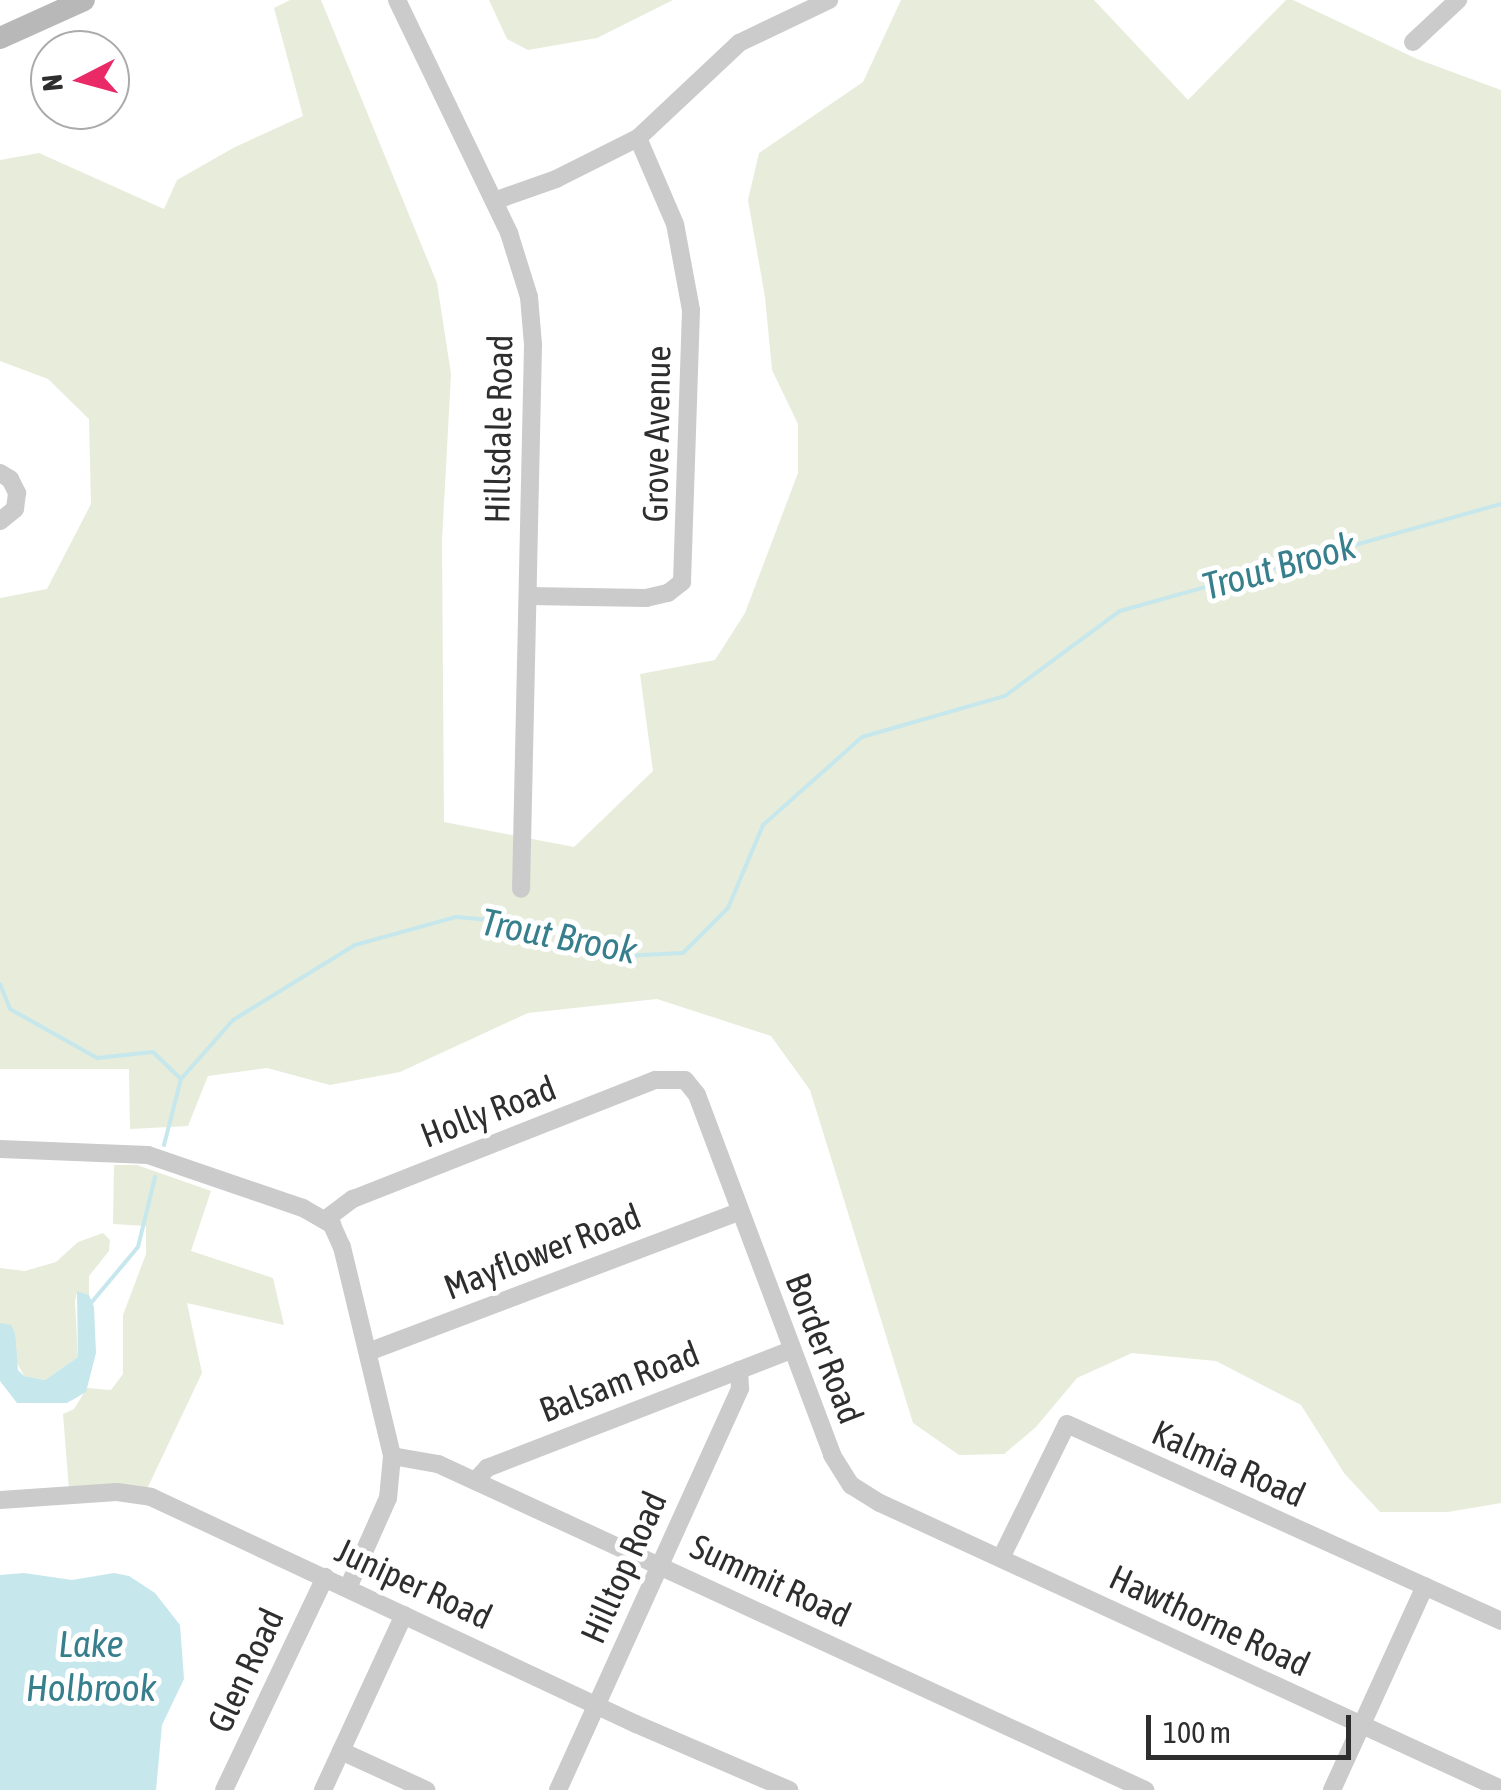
<!DOCTYPE html>
<html>
<head>
<meta charset="utf-8">
<style>
  body { margin:0 }
  #map { position:relative; width:1501px; height:1790px; overflow:hidden; background:#fff; font-family:"Asap Condensed",sans-serif }
  div>[style] { position:absolute }
  .green>* { inset:0; background:#e8ecdb }
  .water>* { inset:0; background:#c6e7ec }
  .stream>* { height:4px; margin:-2px; padding:0 2px; transform-origin:2px; border-radius:2px; background:#c6e7ec }
  .street>* { height:18px; margin:-9px; padding:0 9px; transform-origin:9px; border-radius:9px; background:#cbcbcb }
  .secondary>* { height:22px; margin:-11px; padding:0 11px; transform-origin:11px; border-radius:11px; background:#b8b8b8 }
  span { translate:-50% -50%; white-space:nowrap; text-align:center; line-height:1.15; -webkit-text-stroke:10px #fff; paint-order:stroke }
  .street-label { font-size:35px; color:#2e2e2e }
  .water-label { font-size:38px; color:#377f8c; font-style:italic }
  .north { position:absolute; left:30px; top:30px; width:100px; height:100px; box-sizing:border-box; background:#fff; border:2px solid #ababab; border-radius:50%; rotate:264deg; font-size:28px; font-weight:700; line-height:40px; text-align:center; color:#2e2e2e }
  .north::after { content:''; display:block; margin:auto; width:35px; height:45px; background:#ea2a67; clip-path:polygon(50% 0,100% 100%,50% 72%,0 100%) }
  .scale { position:absolute; left:1146px; top:1715px; width:205px; height:45px; box-sizing:border-box; border:5px solid #2e2e2e; border-top:0; padding-left:12px; font-size:30px; line-height:35px; white-space:nowrap; color:#2e2e2e; -webkit-text-stroke:8px #fff; paint-order:stroke }
</style>
</head>
<body>
<div id="map">
  <div class="green">
    <i style="clip-path:polygon(290px 0,321px 0,437px 283px,451px 374px,442px 541px,444px 822px,574px 847px,653px 771px,640px 674px,715px 660px,745px 613px,798px 473px,798px 424px,772px 370px,765px 297px,748px 200px,759px 153px,863px 82px,901px 0,1094px 0,1188px 100px,1286px 0,1293px 0,1417px 59px,1501px 90px,1501px 1503px,1448px 1512px,1380px 1512px,1344px 1473px,1301px 1405px,1216px 1361px,1132px 1353px,1077px 1378px,1036px 1427px,1004px 1454px,959px 1455px,913px 1423px,810px 1090px,771px 1036px,657px 999px,528px 1013px,400px 1072px,330px 1085px,267px 1068px,208px 1076px,188px 1126px,130px 1129px,129px 1069px,0 1069px,0 598px,47px 589px,91px 504px,89px 419px,48px 379px,0 361px,0 160px,39px 153px,164px 209px,177px 180px,235px 147px,303px 116px,274px 8px)"></i>
    <i style="clip-path:polygon(489px 0,673px 0,597px 38px,528px 50px,507px 39px)"></i>
    <i style="clip-path:polygon(114px 1165px,137px 1165px,211px 1191px,191px 1251px,273px 1278px,284px 1325px,187px 1303px,202px 1373px,146px 1491px,69px 1490px,63px 1414px,74px 1409px,87px 1388px,111px 1390px,123px 1374px,123px 1315px,146px 1254px,146px 1226px,113px 1224px)"></i>
    <i style="clip-path:polygon(103px 1233px,110px 1240px,109px 1251px,89px 1276px,89px 1295px,77px 1292px,75px 1301px,78px 1357px,45px 1380px,24px 1376px,15px 1359px,15px 1333px,0 1323px,0 1268px,25px 1271px,56px 1262px,78px 1242px)"></i>
  </div>
  <div class="water">
    <i style="clip-path:polygon(77px 1291px,89px 1295px,94px 1307px,96px 1353px,86px 1392px,67px 1403px,17px 1403px,0 1381px,0 1323px,11px 1325px,15px 1333px,18px 1370px,24px 1376px,45px 1380px,78px 1357px)"></i>
    <i style="clip-path:polygon(24px 1573px,72px 1580px,114px 1573px,129px 1576px,155px 1593px,180px 1625px,184px 1679px,162px 1725px,156px 1790px,0 1790px,0 1575px)"></i>
  </div>
  <div class="stream">
    <i style="left:0;top:984px;width:27px;rotate:68deg"></i>
    <i style="left:10px;top:1009px;width:100px;rotate:29.4deg"></i>
    <i style="left:97px;top:1058px;width:56px;rotate:-6.1deg"></i>
    <i style="left:153px;top:1052px;width:37px;rotate:44deg"></i>
    <i style="left:164px;top:1145px;width:68px;rotate:-75.6deg"></i>
    <i style="left:181px;top:1079px;width:79px;rotate:-48.6deg"></i>
    <i style="left:233px;top:1020px;width:143px;rotate:-31.6deg"></i>
    <i style="left:355px;top:945px;width:105px;rotate:-15.5deg"></i>
    <i style="left:456px;top:917px;width:90px;rotate:5.1deg"></i>
    <i style="left:546px;top:925px;width:82px;rotate:22.2deg"></i>
    <i style="left:622px;top:956px;width:61px;rotate:-2.8deg"></i>
    <i style="left:683px;top:953px;width:64px;rotate:-45deg"></i>
    <i style="left:728px;top:908px;width:90px;rotate:-67.1deg"></i>
    <i style="left:763px;top:825px;width:132px;rotate:-41.6deg"></i>
    <i style="left:862px;top:737px;width:149px;rotate:-16deg"></i>
    <i style="left:1005px;top:696px;width:143px;rotate:-36.5deg"></i>
    <i style="left:1120px;top:611px;width:396px;rotate:-15.7deg"></i>
    <i style="left:91px;top:1303px;width:73px;rotate:-50deg"></i>
    <i style="left:138px;top:1247px;width:72px;rotate:-76.3deg"></i>
  </div>
  <div class="street">
    <i style="left:397px;top:0;width:259px;rotate:64.3deg"></i>
    <i style="left:509px;top:233px;width:67px;rotate:72.6deg"></i>
    <i style="left:529px;top:297px;width:48px;rotate:85.2deg"></i>
    <i style="left:533px;top:345px;width:544px;rotate:91.26deg"></i>
    <i style="left:1413px;top:42px;width:62px;rotate:-43deg"></i>
    <i style="left:494px;top:201px;width:66px;rotate:-19.5deg"></i>
    <i style="left:556px;top:179px;width:92px;rotate:-26.6deg"></i>
    <i style="left:638px;top:138px;width:139px;rotate:-43.2deg"></i>
    <i style="left:739px;top:43px;width:100px;rotate:-25.5deg"></i>
    <i style="left:0;top:473px;width:12px;rotate:31deg"></i>
    <i style="left:10px;top:479px;width:16px;rotate:63deg"></i>
    <i style="left:17px;top:493px;width:16px;rotate:97deg"></i>
    <i style="left:15px;top:509px;width:19px;rotate:141deg"></i>
    <i style="left:528px;top:596px;width:118px;rotate:1deg"></i>
    <i style="left:646px;top:598px;width:23px;rotate:-13deg"></i>
    <i style="left:668px;top:593px;width:18px;rotate:-38deg"></i>
    <i style="left:682px;top:582px;width:272px;rotate:-88.1deg"></i>
    <i style="left:691px;top:310px;width:87px;rotate:-100.5deg"></i>
    <i style="left:675px;top:224px;width:94px;rotate:-113.3deg"></i>
    <i style="left:0;top:1149px;width:148px;rotate:2.3deg"></i>
    <i style="left:148px;top:1155px;width:164px;rotate:18.9deg"></i>
    <i style="left:303px;top:1208px;width:34px;rotate:30deg"></i>
    <i style="left:332px;top:1225px;width:24px;rotate:66deg"></i>
    <i style="left:342px;top:1247px;width:215px;rotate:76.5deg"></i>
    <i style="left:392px;top:1456px;width:42px;rotate:95.4deg"></i>
    <i style="left:388px;top:1498px;width:98px;rotate:114deg"></i>
    <i style="left:326px;top:1219px;width:34px;rotate:-37deg"></i>
    <i style="left:353px;top:1199px;width:325px;rotate:-21.5deg"></i>
    <i style="left:655px;top:1080px;width:30px"></i>
    <i style="left:685px;top:1080px;width:19px;rotate:51deg"></i>
    <i style="left:697px;top:1095px;width:384px;rotate:69.4deg"></i>
    <i style="left:832px;top:1455px;width:36px;rotate:58deg"></i>
    <i style="left:851px;top:1485px;width:34px;rotate:32deg"></i>
    <i style="left:880px;top:1503px;width:684px;rotate:24.73deg"></i>
    <i style="left:368px;top:1352px;width:397px;rotate:-20.7deg"></i>
    <i style="left:392px;top:1456px;width:47px;rotate:9.9deg"></i>
    <i style="left:438px;top:1464px;width:779px;rotate:24.75deg"></i>
    <i style="left:475px;top:1481px;width:18px;rotate:-47deg"></i>
    <i style="left:487px;top:1468px;width:326px;rotate:-21.2deg"></i>
    <i style="left:0;top:1500px;width:117px;rotate:-3.9deg"></i>
    <i style="left:117px;top:1492px;width:34px;rotate:8deg"></i>
    <i style="left:151px;top:1497px;width:535px;rotate:25.08deg"></i>
    <i style="left:636px;top:1724px;width:167px;rotate:23.3deg"></i>
    <i style="left:1001px;top:1558px;width:149px;rotate:-63.8deg"></i>
    <i style="left:1067px;top:1424px;width:477px;rotate:24.4deg"></i>
    <i style="left:341px;top:1751px;width:94px;rotate:24.6deg"></i>
    <i style="left:224px;top:1790px;width:236px;rotate:-64.6deg"></i>
    <i style="left:323px;top:1790px;width:193px;rotate:-65.2deg"></i>
    <i style="left:558px;top:1790px;width:441px;rotate:-65.6deg"></i>
    <i style="left:740px;top:1388px;width:18px;rotate:-93deg"></i>
    <i style="left:1332px;top:1790px;width:224px;rotate:-65.5deg"></i>
  </div>
  <div class="secondary">
    <i style="left:0;top:38px;width:92px;rotate:-24.3deg"></i>
  </div>
  <div class="street-label">
    <span style="left:498px;top:429px;rotate:-89deg">Hillsdale Road</span>
    <span style="left:656px;top:434px;rotate:-89deg">Grove Avenue</span>
    <span style="left:488px;top:1111px;rotate:-21deg">Holly Road</span>
    <span style="left:542px;top:1251px;rotate:-21deg">Mayflower Road</span>
    <span style="left:825px;top:1348px;rotate:69deg">Border Road</span>
    <span style="left:619px;top:1381px;rotate:-21deg">Balsam Road</span>
    <span style="left:1229px;top:1463px;rotate:24deg">Kalmia Road</span>
    <span style="left:623px;top:1567px;rotate:-66deg">Hilltop Road</span>
    <span style="left:771px;top:1580px;rotate:25deg">Summit Road</span>
    <span style="left:414px;top:1583px;rotate:25deg">Juniper Road</span>
    <span style="left:1210px;top:1620px;rotate:25deg">Hawthorne Road</span>
    <span style="left:245px;top:1670px;rotate:-65deg">Glen Road</span>
  </div>
  <div class="water-label">
    <span style="left:1279px;top:566px;rotate:-16deg">Trout Brook</span>
    <span style="left:559px;top:936px;rotate:11deg">Trout Brook</span>
    <span style="left:91px;top:1666px">Lake<br>Holbrook</span>
  </div>
  <div class="north">N</div>
  <div class="scale">100 m</div>
</div>
</body>
</html>
